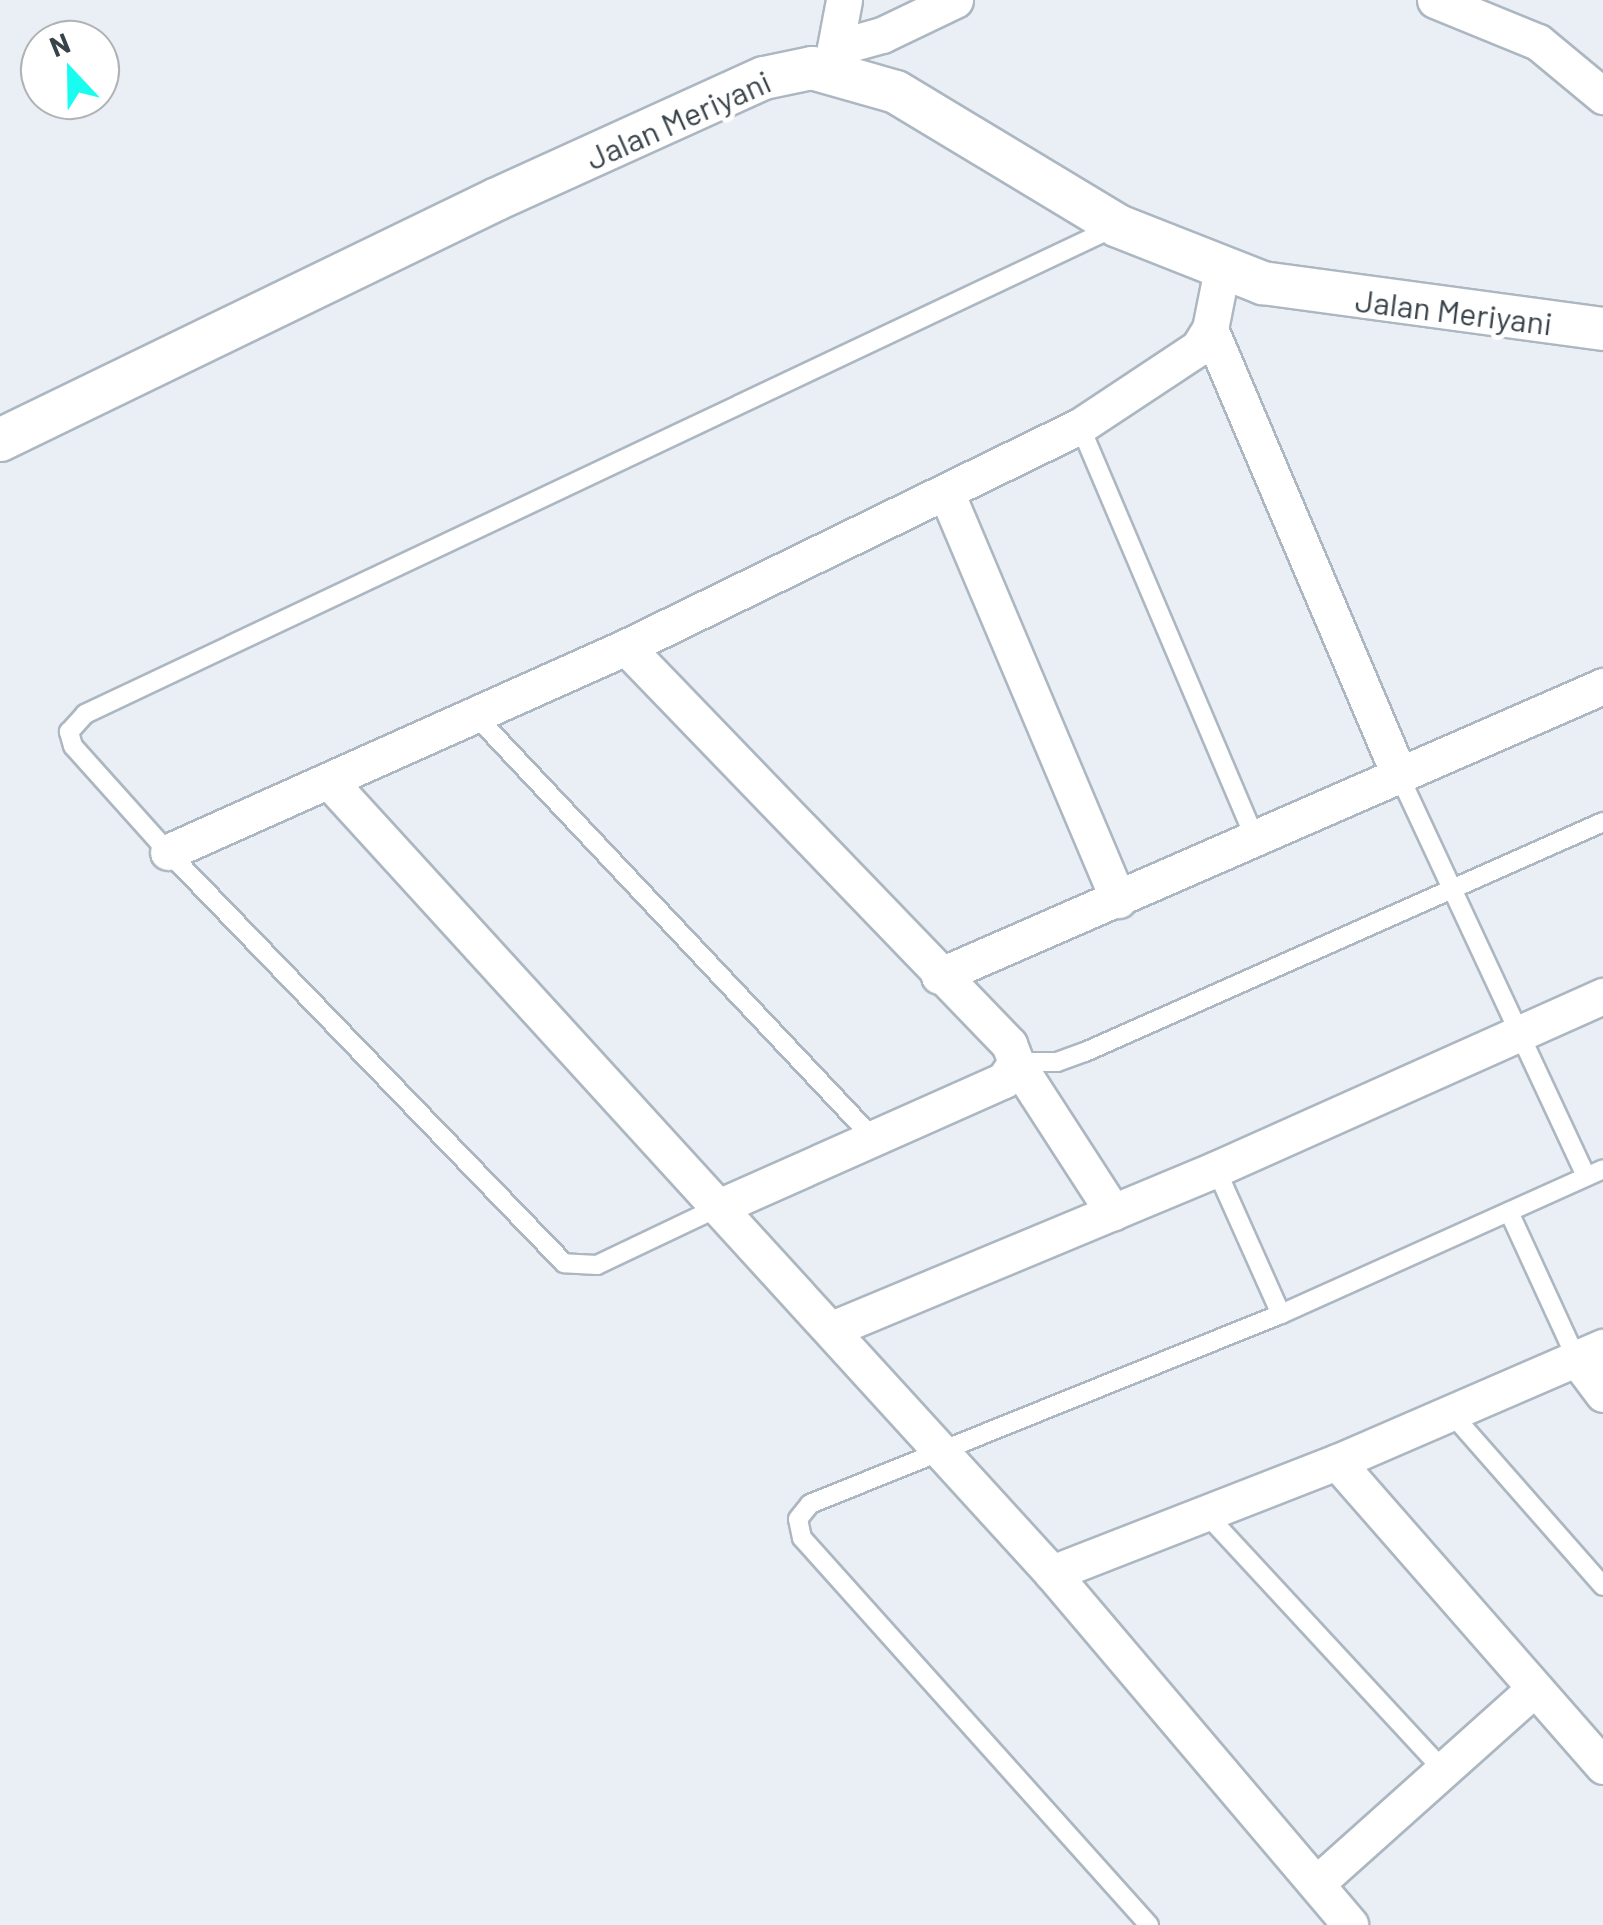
<!DOCTYPE html>
<html>
<head>
<meta charset="utf-8">
<style>
  body { margin:0 }
  #map { position:relative; width:1603px; height:1925px; overflow:hidden; background:#e9eff5; font-family:Barlow,sans-serif }
  div>[style] { position:absolute }
  .roads { filter:drop-shadow(2px 0 #acb7c1) drop-shadow(-2px 0 #acb7c1) drop-shadow(0 2px #acb7c1) drop-shadow(0 -2px #acb7c1) }
  .service>* { height:18px; margin:-9px; padding:0 9px; transform-origin:9px; border-radius:9px; background:#fff }
  .minor>* { height:35px; margin:-17.5px; padding:0 17.5px; transform-origin:17.5px; border-radius:17.5px; background:#fff }
  .tertiary>* { height:42px; margin:-21px; padding:0 21px; transform-origin:21px; border-radius:21px; background:#fff }
  span { translate:-50% -50%; white-space:nowrap; text-align:center; line-height:1.15; -webkit-text-stroke:10px #fff; paint-order:stroke }
  .street-label { font-size:32px; color:#374249 }
  .north { position:absolute; left:20px; top:20px; width:100px; height:100px; box-sizing:border-box; background:#fff; border:2px solid #afb3b6; border-radius:50%; rotate:338deg; font-size:28px; font-weight:700; line-height:40px; text-align:center; color:#374249 }
  .north::after { content:''; display:block; margin:auto; width:35px; height:45px; background:#19fcf0; clip-path:polygon(50% 0,100% 100%,50% 72%,0 100%) }
</style>
</head>
<body>
<div id="map">
  <div class="roads">
    <div class="service">
      <i style="left:1080px;top:426px;width:448px;rotate:67deg"></i>
      <i style="left:474px;top:714px;width:582px;rotate:46.74deg"></i>
      <i style="left:1399px;top:775px;width:442px;rotate:65deg"></i>
      <i style="left:1016px;top:1062px;width:41px"></i>
      <i style="left:1057px;top:1062px;width:30px;rotate:-20deg"></i>
      <i style="left:1085px;top:1052px;width:567px;rotate:-23.94deg"></i>
      <i style="left:1216px;top:1169px;width:159px;rotate:65.9deg"></i>
      <i style="left:721px;top:1206px;width:137px;rotate:154.6deg"></i>
      <i style="left:597px;top:1265px;width:33px;rotate:-177deg"></i>
      <i style="left:564px;top:1263px;width:571px;rotate:-133.94deg"></i>
      <i style="left:168px;top:852px;width:142px;rotate:-131.9deg"></i>
      <i style="left:73px;top:746px;width:15px;rotate:-106deg"></i>
      <i style="left:69px;top:732px;width:24px;rotate:-48deg"></i>
      <i style="left:85px;top:714px;width:1139px;rotate:-25.31deg"></i>
      <i style="left:1509px;top:1212px;width:161px;rotate:65.3deg"></i>
      <i style="left:1451px;top:1413px;width:230px;rotate:48.7deg"></i>
      <i style="left:1207px;top:1515px;width:347px;rotate:47.2deg"></i>
      <i style="left:1149px;top:1925px;width:520px;rotate:-131.88deg"></i>
      <i style="left:802px;top:1538px;width:19px;rotate:-102deg"></i>
      <i style="left:798px;top:1519px;width:19px;rotate:-51deg"></i>
      <i style="left:810px;top:1504px;width:508px;rotate:-21.97deg"></i>
      <i style="left:1281px;top:1314px;width:353px;rotate:-24.2deg"></i>
    </div>
    <div class="minor">
      <i style="left:1435px;top:0;width:111px;rotate:22.2deg"></i>
      <i style="left:1538px;top:42px;width:85px;rotate:39.7deg"></i>
      <i style="left:835px;top:48px;width:49px;rotate:-15.5deg"></i>
      <i style="left:882px;top:35px;width:81px;rotate:-25.6deg"></i>
      <i style="left:831px;top:69px;width:70px;rotate:-79.3deg"></i>
      <i style="left:1210px;top:329px;width:484px;rotate:67deg"></i>
      <i style="left:946px;top:492px;width:443px;rotate:67.1deg"></i>
      <i style="left:626px;top:647px;width:552px;rotate:46.03deg"></i>
      <i style="left:1009px;top:1044px;width:19px;rotate:69deg"></i>
      <i style="left:1016px;top:1062px;width:22px;rotate:124deg"></i>
      <i style="left:1004px;top:1080px;width:310px;rotate:156deg"></i>
      <i style="left:329px;top:781px;width:1072px;rotate:47.61deg"></i>
      <i style="left:1052px;top:1573px;width:461px;rotate:49.7deg"></i>
      <i style="left:168px;top:852px;width:502px;rotate:-24.11deg"></i>
      <i style="left:626px;top:647px;width:505px;rotate:-25.96deg"></i>
      <i style="left:1080px;top:426px;width:141px;rotate:-33.5deg"></i>
      <i style="left:1198px;top:348px;width:22px;rotate:-58deg"></i>
      <i style="left:1210px;top:329px;width:61px;rotate:-78.7deg"></i>
      <i style="left:939px;top:976px;width:725px;rotate:-23.59deg"></i>
      <i style="left:1016px;top:1062px;width:179px;rotate:57.1deg"></i>
      <i style="left:832px;top:1329px;width:416px;rotate:-22.6deg"></i>
      <i style="left:1216px;top:1169px;width:424px;rotate:-24.1deg"></i>
      <i style="left:1576px;top:1358px;width:45px;rotate:53.1deg"></i>
      <i style="left:1337px;top:1462px;width:404px;rotate:48.8deg"></i>
      <i style="left:1052px;top:1573px;width:306px;rotate:-21.3deg"></i>
      <i style="left:1337px;top:1462px;width:290px;rotate:-23.4deg"></i>
      <i style="left:1317px;top:1883px;width:291px;rotate:-41.8deg"></i>
    </div>
    <div class="tertiary">
      <i style="left:0;top:440px;width:552px;rotate:-25.87deg"></i>
      <i style="left:497px;top:199px;width:293px;rotate:-24.4deg"></i>
      <i style="left:764px;top:78px;width:49px;rotate:-11.8deg"></i>
      <i style="left:812px;top:68px;width:87px;rotate:15.9deg"></i>
      <i style="left:896px;top:92px;width:259px;rotate:31.1deg"></i>
      <i style="left:1118px;top:226px;width:156px;rotate:21.5deg"></i>
      <i style="left:1263px;top:283px;width:343px;rotate:7.7deg"></i>
    </div>
  </div>
  <div class="street-label">
    <span style="left:678px;top:119px;rotate:-24deg">Jalan Meriyani</span>
    <span style="left:1454px;top:311px;rotate:7deg">Jalan Meriyani</span>
  </div>
  <div class="north">N</div>
</div>
</body>
</html>
